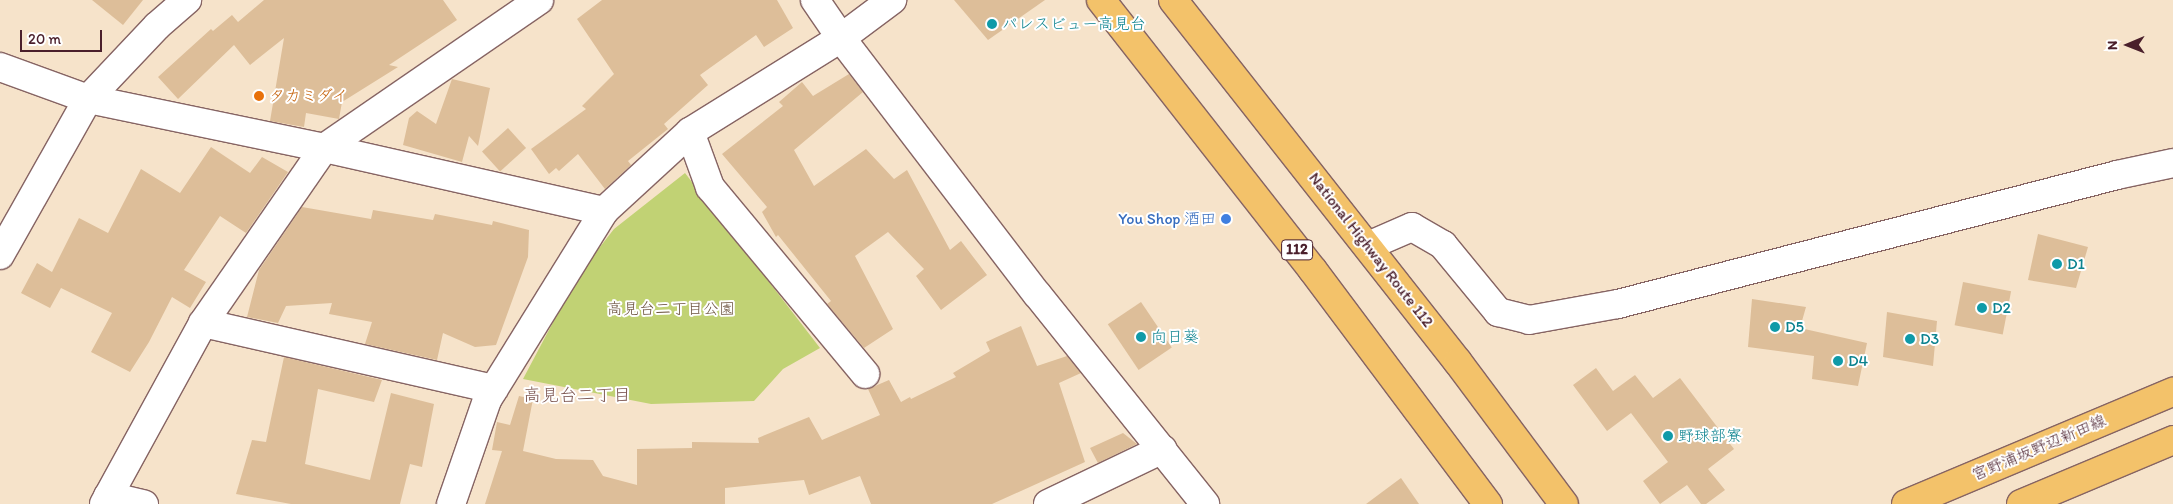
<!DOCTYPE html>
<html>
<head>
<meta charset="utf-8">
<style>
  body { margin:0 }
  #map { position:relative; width:2173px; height:504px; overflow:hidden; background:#f6e3ca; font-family:Itim,"Klee One",sans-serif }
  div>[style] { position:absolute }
  .green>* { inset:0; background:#c1d274 }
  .building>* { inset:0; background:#ddbe99; transform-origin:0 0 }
  .roads { filter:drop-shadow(1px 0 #866463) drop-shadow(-1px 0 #866463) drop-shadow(0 1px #866463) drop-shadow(0 -1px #866463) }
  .minor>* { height:28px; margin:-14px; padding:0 14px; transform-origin:14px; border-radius:14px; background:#fff }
  .major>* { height:28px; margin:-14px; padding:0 14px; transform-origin:14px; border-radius:14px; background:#f3c26a }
  .highway>* { height:28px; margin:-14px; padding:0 14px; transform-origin:14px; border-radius:14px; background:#f3c26a }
  .dots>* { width:14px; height:14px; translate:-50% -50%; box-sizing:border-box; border:2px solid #fff; border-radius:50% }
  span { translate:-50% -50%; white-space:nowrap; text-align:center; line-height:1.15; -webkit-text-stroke:4px #fff; paint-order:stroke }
  .shield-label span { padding:1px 4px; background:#fff; border:1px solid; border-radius:4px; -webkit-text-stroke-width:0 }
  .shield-label { font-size:15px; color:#4a1f2b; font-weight:700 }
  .culture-label { font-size:16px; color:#0d838f }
  .left { translate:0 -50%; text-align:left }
  .food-label { font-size:16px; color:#c56008 }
  .shop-label { font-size:16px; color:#366cbe }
  .right { translate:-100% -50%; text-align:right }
  .street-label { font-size:16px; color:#4a1f2b }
  .park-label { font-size:16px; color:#6e5541 }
  .neighbourhood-label { font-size:18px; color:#7d5752 }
  .north { position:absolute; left:2103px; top:20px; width:50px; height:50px; -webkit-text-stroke:4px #fff; paint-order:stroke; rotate:269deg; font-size:14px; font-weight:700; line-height:20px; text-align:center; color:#4a1f2b }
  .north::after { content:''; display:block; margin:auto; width:18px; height:22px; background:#4a1f2b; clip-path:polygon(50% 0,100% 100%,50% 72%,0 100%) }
  .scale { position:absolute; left:20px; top:30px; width:82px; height:22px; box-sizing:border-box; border:2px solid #4a1f2b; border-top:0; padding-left:6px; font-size:15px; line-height:18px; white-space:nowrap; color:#4a1f2b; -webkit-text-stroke:4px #fff; paint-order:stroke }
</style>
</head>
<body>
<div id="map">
  <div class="green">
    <i style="clip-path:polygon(685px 173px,820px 348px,783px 369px,754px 401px,651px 404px,523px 379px,578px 275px,614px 229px)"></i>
  </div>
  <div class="building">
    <i style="clip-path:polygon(92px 0,143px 0,123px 25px)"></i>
    <i style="clip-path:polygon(264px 0,443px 0,457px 20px,389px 65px,398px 67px,342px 102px,339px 119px,306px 113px,304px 127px,270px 121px,284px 38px,250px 65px,234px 45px,178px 99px,158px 77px,211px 29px,213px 31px,232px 15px,238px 22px)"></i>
    <i style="clip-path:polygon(602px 0,777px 0,793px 28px,764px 47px,756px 35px,700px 75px,708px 85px,664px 124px,668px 129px,628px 161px,631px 165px,605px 189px,578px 154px,559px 171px,556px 168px,549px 174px,531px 149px,586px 109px,582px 106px,614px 74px,577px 19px)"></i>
    <i style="clip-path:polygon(954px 0,1045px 0,988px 40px)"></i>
    <i style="clip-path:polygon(849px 74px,863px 92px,794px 150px,814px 186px,866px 149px,894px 179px,907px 170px,950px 250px,961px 241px,987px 275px,941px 310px,916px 276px,924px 269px,888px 232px,855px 256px,893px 329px,864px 348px,827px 304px,831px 301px,778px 235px,776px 237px,762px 212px,767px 207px,722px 154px,783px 106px,779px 102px,802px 82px,813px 96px)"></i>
    <i style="clip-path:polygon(452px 79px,490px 88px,478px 146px,469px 136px,462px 162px,403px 145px,409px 118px,417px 111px,436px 124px)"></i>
    <i style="left:508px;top:128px;width:27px;height:35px;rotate:48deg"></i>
    <i style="clip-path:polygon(211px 147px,250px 173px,262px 157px,288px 172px,246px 233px,220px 216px,184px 270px,206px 282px,190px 308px,172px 297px,149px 342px,130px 372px,91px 352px,112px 313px,61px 288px,50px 308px,21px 293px,37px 263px,52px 272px,79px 218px,108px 233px,141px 169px,180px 193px)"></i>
    <i style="clip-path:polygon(302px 207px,371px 219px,373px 210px,433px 220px,435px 214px,492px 225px,493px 221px,529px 230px,528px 257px,496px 345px,475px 347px,443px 333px,437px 360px,365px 344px,372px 322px,329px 314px,332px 303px,286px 306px,278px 323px,247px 317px,259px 270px)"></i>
    <i style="clip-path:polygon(2038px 234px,2088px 247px,2076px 288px,2028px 280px)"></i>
    <i style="left:1963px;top:282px;width:49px;height:44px;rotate:11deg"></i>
    <i style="clip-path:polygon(1752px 299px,1806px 307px,1800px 328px,1867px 343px,1858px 386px,1812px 379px,1814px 356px,1748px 347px)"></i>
    <i style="left:1141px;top:302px;width:55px;height:40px;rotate:56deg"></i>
    <i style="clip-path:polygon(1887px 312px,1937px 321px,1933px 366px,1883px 357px)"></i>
    <i style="clip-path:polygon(1021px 326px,1037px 366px,1067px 356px,1081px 373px,1059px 383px,1085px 462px,992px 504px,871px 504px,860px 476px,809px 495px,804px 480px,725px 488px,725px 504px,485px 504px,502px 451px,492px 450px,497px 422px,510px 425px,519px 396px,533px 399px,523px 451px,556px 459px,593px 460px,603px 476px,637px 485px,637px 449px,692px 448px,692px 442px,759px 443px,758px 438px,809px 417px,822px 440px,880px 415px,868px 389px,889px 380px,901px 402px,910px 397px,911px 399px,956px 377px,953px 373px,990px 351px,986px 342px)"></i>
    <i style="clip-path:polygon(284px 357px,382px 380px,374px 402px,318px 389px,305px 464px,370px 480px,391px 393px,434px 404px,422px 467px,410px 464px,400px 504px,291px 504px,236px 494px,252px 440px,266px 442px)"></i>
    <i style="clip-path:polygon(1596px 368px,1613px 391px,1635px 375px,1653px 398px,1680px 378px,1734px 449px,1708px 469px,1725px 490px,1706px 504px,1701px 504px,1687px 485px,1660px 504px,1643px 481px,1668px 462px,1631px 413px,1607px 431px,1573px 385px)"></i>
    <i style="clip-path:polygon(1123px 433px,1137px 444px,1098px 463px,1090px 448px)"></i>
    <i style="clip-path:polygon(1401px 478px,1419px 504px,1366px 504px)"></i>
  </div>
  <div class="roads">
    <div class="minor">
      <i style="left:815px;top:0;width:46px;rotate:55.6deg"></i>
      <i style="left:841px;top:38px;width:322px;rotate:52.6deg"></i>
      <i style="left:1037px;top:294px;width:269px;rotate:51.3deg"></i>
      <i style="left:0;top:67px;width:94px;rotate:20deg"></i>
      <i style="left:88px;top:99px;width:241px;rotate:11.7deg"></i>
      <i style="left:324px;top:148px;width:287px;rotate:12.7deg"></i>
      <i style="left:690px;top:132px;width:59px;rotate:70deg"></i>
      <i style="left:710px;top:187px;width:243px;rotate:50.3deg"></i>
      <i style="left:1368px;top:246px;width:48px;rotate:-23.4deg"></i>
      <i style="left:1412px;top:227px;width:36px;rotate:30deg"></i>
      <i style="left:1443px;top:245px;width:87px;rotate:50.6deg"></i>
      <i style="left:1498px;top:312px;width:32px;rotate:14deg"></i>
      <i style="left:1529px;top:320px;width:90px;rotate:-10.2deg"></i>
      <i style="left:1618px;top:304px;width:515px;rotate:-14.49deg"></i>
      <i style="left:2117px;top:175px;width:57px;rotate:-12.1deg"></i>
      <i style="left:0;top:255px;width:179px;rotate:-60.6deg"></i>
      <i style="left:88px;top:99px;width:100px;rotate:-46.6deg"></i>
      <i style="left:157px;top:26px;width:40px;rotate:-41deg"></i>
      <i style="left:203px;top:323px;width:298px;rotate:12.8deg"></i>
      <i style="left:108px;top:496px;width:37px;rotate:13deg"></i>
      <i style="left:104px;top:504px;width:206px;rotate:-61.3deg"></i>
      <i style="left:203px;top:323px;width:213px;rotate:-55.3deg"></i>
      <i style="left:324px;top:148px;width:261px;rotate:-34.5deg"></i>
      <i style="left:451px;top:504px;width:110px;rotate:-70.9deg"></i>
      <i style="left:487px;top:400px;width:222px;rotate:-58.2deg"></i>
      <i style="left:604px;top:211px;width:117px;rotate:-42.6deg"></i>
      <i style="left:690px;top:132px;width:178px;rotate:-31.9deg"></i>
      <i style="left:841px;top:38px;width:64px;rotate:-36.7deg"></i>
      <i style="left:1048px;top:504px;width:127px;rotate:-25.6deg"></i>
    </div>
    <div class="major">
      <i style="left:1906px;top:504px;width:290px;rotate:-22.8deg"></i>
      <i style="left:2021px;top:504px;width:165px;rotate:-22.8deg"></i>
    </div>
    <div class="highway">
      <i style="left:1101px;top:0;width:342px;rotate:51.9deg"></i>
      <i style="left:1312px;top:269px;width:294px;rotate:53.2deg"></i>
      <i style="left:1173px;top:0;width:461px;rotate:51.8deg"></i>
      <i style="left:1458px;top:362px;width:177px;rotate:53.3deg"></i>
    </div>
  </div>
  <div class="dots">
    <i style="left:992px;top:24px;background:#0f9aa8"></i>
    <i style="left:259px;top:96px;background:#e8710a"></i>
    <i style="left:1226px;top:219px;background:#3f7fe0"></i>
    <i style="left:2057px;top:264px;background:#0f9aa8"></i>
    <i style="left:1982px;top:308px;background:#0f9aa8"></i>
    <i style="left:1775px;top:327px;background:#0f9aa8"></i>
    <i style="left:1141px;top:337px;background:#0f9aa8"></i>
    <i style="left:1910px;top:339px;background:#0f9aa8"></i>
    <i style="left:1838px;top:361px;background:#0f9aa8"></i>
    <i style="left:1668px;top:436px;background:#0f9aa8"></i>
  </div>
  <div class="shield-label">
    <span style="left:1297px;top:250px">112</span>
  </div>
  <div class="culture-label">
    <span class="left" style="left:1002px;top:24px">パレスビュー高見台</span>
    <span class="left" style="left:2067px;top:264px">D1</span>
    <span class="left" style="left:1992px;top:308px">D2</span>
    <span class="left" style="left:1785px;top:327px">D5</span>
    <span class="left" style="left:1151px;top:337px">向日葵</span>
    <span class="left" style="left:1920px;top:339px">D3</span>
    <span class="left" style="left:1848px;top:361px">D4</span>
    <span class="left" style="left:1678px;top:436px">野球部寮</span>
  </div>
  <div class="food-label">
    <span class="left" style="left:269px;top:96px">タカミダイ</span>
  </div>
  <div class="shop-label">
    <span class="right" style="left:1216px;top:219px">You Shop 酒田</span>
  </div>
  <div class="street-label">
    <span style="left:1371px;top:250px;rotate:52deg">National Highway Route 112</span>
    <span style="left:2039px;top:448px;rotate:-23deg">宮野浦坂野辺新田線</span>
  </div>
  <div class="park-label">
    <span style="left:671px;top:309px">高見台二丁目公園</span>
  </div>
  <div class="neighbourhood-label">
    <span style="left:577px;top:395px">高見台二丁目</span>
  </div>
  <div class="north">N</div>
  <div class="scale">20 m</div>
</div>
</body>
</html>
